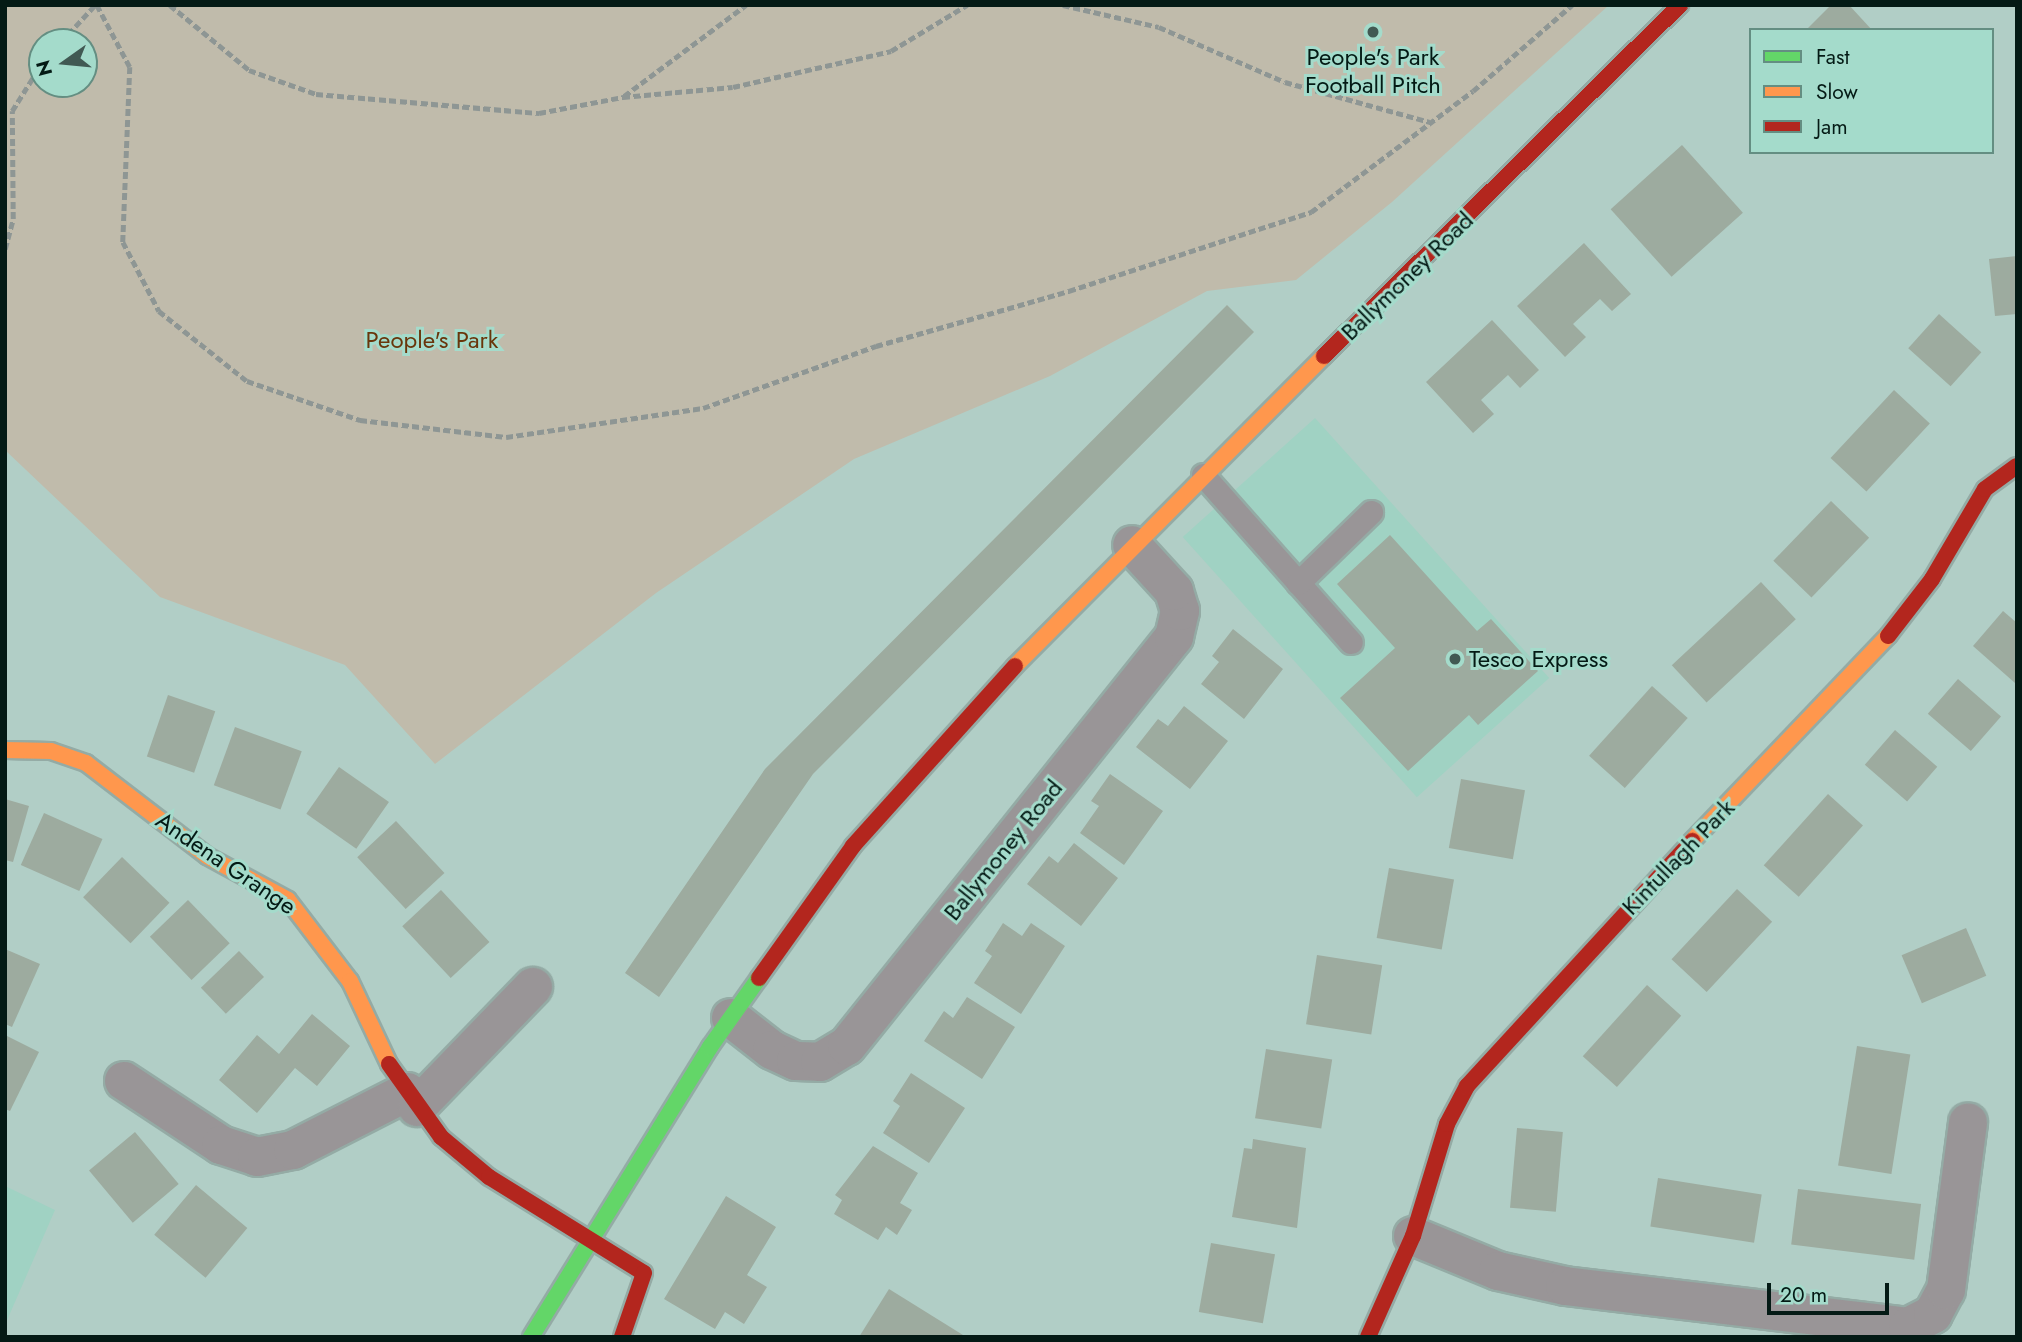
<!DOCTYPE html>
<html>
<head>
<meta charset="utf-8">
<style>
  body { margin:0 }
  #map { position:relative; width:2022px; height:1342px; overflow:hidden; background:#b1cec6; font-family:Jost,sans-serif }
  div>[style] { position:absolute }
  .built>* { inset:0; background:#a0d2c3; transform-origin:0 0 }
  .green>* { inset:0; background:#c0bbab }
  .building>* { inset:0; background:#9dab9f; transform-origin:0 0 }
  .path>* { height:4.5px; margin-top:-2.25px; transform-origin:0; background:repeating-linear-gradient(90deg,#8e9694 0 7px,transparent 0 10.5px) }
  .roads { filter:drop-shadow(2px 0 #94aba5) drop-shadow(-2px 0 #94aba5) drop-shadow(0 2px #94aba5) drop-shadow(0 -2px #94aba5) }
  .lane>* { height:23px; margin:-11.5px; padding:0 11.5px; transform-origin:11.5px; border-radius:11.5px; background:#999597 }
  .street>* { height:38px; margin:-19px; padding:0 19px; transform-origin:19px; border-radius:19px; background:#999597 }
  .fast>* { height:16px; margin:-8px; padding:0 8px; transform-origin:8px; border-radius:8px; background:#63d668 }
  .slow>* { height:16px; margin:-8px; padding:0 8px; transform-origin:8px; border-radius:8px; background:#ff974d }
  .jam>* { height:16px; margin:-8px; padding:0 8px; transform-origin:8px; border-radius:8px; background:#b3261e }
  .dots>* { width:19px; height:19px; translate:-50% -50%; box-sizing:border-box; border:4px solid #a4dbcb; border-radius:50% }
  span { translate:-50% -50%; white-space:nowrap; text-align:center; line-height:1.15; -webkit-text-stroke:6px #a4dbcb; paint-order:stroke }
  .poi-label { font-size:24px; color:#041a15 }
  .left { translate:0 -50%; text-align:left }
  .street-label { font-size:24px; color:#041a15 }
  .park-label { font-size:24px; color:#69350b }
  .frame { position:absolute; inset:0; border:7px solid #041a15; pointer-events:none }
  .legend { position:absolute; left:1749px; top:28px; width:245px; height:126px; box-sizing:border-box; background:#a4dbcb; border:2px solid #648e82; margin:0; padding:9px 12px; list-style:none; font-size:21px; color:#041a15 }
  .legend li { display:flex; align-items:center; gap:14px; height:35px }
  .legend b { width:35px; border:2px solid #648e82 }
  .north { position:absolute; left:28px; top:28px; width:70px; height:70px; box-sizing:border-box; background:#a4dbcb; border:2px solid #648e82; border-radius:50%; rotate:255deg; font-size:19px; font-weight:700; line-height:28px; text-align:center; color:#041a15 }
  .north::after { content:''; display:block; margin:auto; width:24px; height:32px; background:#415953; clip-path:polygon(50% 0,100% 100%,50% 72%,0 100%) }
  .scale { position:absolute; left:1767px; top:1283px; width:122px; height:32px; box-sizing:border-box; border:4px solid #041a15; border-top:0; padding-left:9px; font-size:21px; line-height:24px; white-space:nowrap; color:#041a15; -webkit-text-stroke:5px #a4dbcb; paint-order:stroke }
</style>
</head>
<body>
<div id="map">
  <div class="built">
    <i style="left:1315px;top:418px;width:350px;height:178px;rotate:48deg"></i>
    <i style="clip-path:polygon(5px 1186px,55px 1210px,5px 1325px)"></i>
  </div>
  <div class="green">
    <i style="clip-path:polygon(evenodd,5px 5px,1609px 5px,1392px 202px,1296px 280px,1207px 291px,1050px 376px,854px 459px,656px 593px,435px 764px,345px 665px,160px 597px,5px 450px,5px 5px,42px 42px,84px 42px,84px 84px,42px 84px,42px 42px)"></i>
  </div>
  <div class="building">
    <i style="clip-path:polygon(1831px 5px,1849px 5px,1872px 30px,1806px 30px)"></i>
    <i style="left:1682px;top:145px;width:91px;height:96px;rotate:48deg"></i>
    <i style="clip-path:polygon(1584px 243px,1631px 294px,1612px 311px,1600px 299px,1573px 324px,1586px 337px,1565px 357px,1517px 306px)"></i>
    <i style="clip-path:polygon(2017px 256px,2017px 314px,1995px 316px,1989px 259px)"></i>
    <i style="clip-path:polygon(1227px 305px,1254px 332px,813px 774px,659px 997px,625px 973px,765px 769px)"></i>
    <i style="left:1939px;top:314px;width:57px;height:46px;rotate:42deg"></i>
    <i style="clip-path:polygon(1492px 320px,1539px 370px,1520px 388px,1508px 375px,1481px 400px,1494px 414px,1473px 433px,1426px 382px)"></i>
    <i style="left:1894px;top:390px;width:49px;height:93px;rotate:43deg"></i>
    <i style="left:1831px;top:501px;width:53px;height:83px;rotate:44deg"></i>
    <i style="clip-path:polygon(1390px 535px,1477px 631px,1491px 619px,1538px 671px,1478px 725px,1469px 715px,1408px 771px,1340px 698px,1395px 648px,1337px 584px)"></i>
    <i style="left:1761px;top:582px;width:51px;height:122px;rotate:47deg"></i>
    <i style="clip-path:polygon(2003px 611px,2017px 623px,2015px 683px,1973px 646px)"></i>
    <i style="clip-path:polygon(1233px 629px,1283px 669px,1244px 719px,1201px 684px,1219px 662px,1212px 656px)"></i>
    <i style="left:1958px;top:679px;width:57px;height:46px;rotate:41deg"></i>
    <i style="left:1652px;top:686px;width:48px;height:94px;rotate:42deg"></i>
    <i style="left:168px;top:695px;width:50px;height:65px;rotate:19deg"></i>
    <i style="clip-path:polygon(1184px 706px,1228px 741px,1190px 789px,1136px 747px,1158px 719px,1168px 726px)"></i>
    <i style="left:235px;top:727px;width:71px;height:62px;rotate:20deg"></i>
    <i style="left:1895px;top:730px;width:56px;height:46px;rotate:41deg"></i>
    <i style="left:339px;top:767px;width:61px;height:57px;rotate:35deg"></i>
    <i style="clip-path:polygon(1110px 774px,1163px 811px,1124px 865px,1080px 833px,1099px 806px,1091px 801px)"></i>
    <i style="left:1461px;top:779px;width:65px;height:70px;rotate:10deg"></i>
    <i style="left:1828px;top:794px;width:47px;height:96px;rotate:42deg"></i>
    <i style="clip-path:polygon(5px 799px,29px 806px,13px 862px,5px 860px)"></i>
    <i style="left:44px;top:813px;width:64px;height:57px;rotate:24deg"></i>
    <i style="left:396px;top:821px;width:71px;height:53px;rotate:47deg"></i>
    <i style="clip-path:polygon(1074px 843px,1118px 878px,1081px 926px,1027px 884px,1049px 856px,1058px 863px)"></i>
    <i style="left:122px;top:857px;width:66px;height:56px;rotate:44deg"></i>
    <i style="left:1389px;top:868px;width:66px;height:71px;rotate:10deg"></i>
    <i style="left:1737px;top:889px;width:48px;height:96px;rotate:43deg"></i>
    <i style="left:441px;top:890px;width:71px;height:53px;rotate:47deg"></i>
    <i style="left:188px;top:900px;width:60px;height:53px;rotate:46deg"></i>
    <i style="clip-path:polygon(1003px 923px,1022px 936px,1031px 923px,1065px 946px,1021px 1014px,974px 983px,992px 956px,985px 951px)"></i>
    <i style="left:1966px;top:928px;width:52px;height:70px;rotate:67deg"></i>
    <i style="clip-path:polygon(5px 949px,40px 964px,12px 1027px,5px 1024px)"></i>
    <i style="left:239px;top:951px;width:36px;height:53px;rotate:46deg"></i>
    <i style="left:1317px;top:955px;width:66px;height:70px;rotate:9deg"></i>
    <i style="left:1647px;top:985px;width:46px;height:96px;rotate:42deg"></i>
    <i style="clip-path:polygon(967px 997px,1015px 1027px,982px 1079px,924px 1041px,944px 1011px,953px 1018px)"></i>
    <i style="clip-path:polygon(312px 1014px,350px 1046px,317px 1086px,295px 1068px,257px 1113px,219px 1080px,257px 1035px,279px 1054px)"></i>
    <i style="clip-path:polygon(5px 1035px,39px 1052px,10px 1111px,5px 1109px)"></i>
    <i style="left:1857px;top:1046px;width:54px;height:121px;rotate:9deg"></i>
    <i style="left:1266px;top:1049px;width:67px;height:70px;rotate:9deg"></i>
    <i style="clip-path:polygon(911px 1073px,965px 1108px,929px 1163px,883px 1133px,900px 1106px,893px 1101px)"></i>
    <i style="left:1517px;top:1128px;width:46px;height:80px;rotate:5deg"></i>
    <i style="left:135px;top:1132px;width:68px;height:60px;rotate:50deg"></i>
    <i style="clip-path:polygon(1253px 1139px,1306px 1148px,1297px 1228px,1232px 1217px,1244px 1148px,1252px 1149px)"></i>
    <i style="clip-path:polygon(873px 1146px,918px 1173px,900px 1203px,912px 1210px,897px 1235px,886px 1227px,878px 1240px,834px 1214px,842px 1200px,835px 1195px)"></i>
    <i style="left:1658px;top:1178px;width:105px;height:49px;rotate:9deg"></i>
    <i style="left:196px;top:1185px;width:67px;height:65px;rotate:40deg"></i>
    <i style="left:1798px;top:1189px;width:124px;height:56px;rotate:7deg"></i>
    <i style="clip-path:polygon(726px 1196px,776px 1227px,747px 1275px,767px 1287px,744px 1324px,725px 1312px,715px 1329px,664px 1299px)"></i>
    <i style="left:1211px;top:1243px;width:65px;height:70px;rotate:10deg"></i>
    <i style="clip-path:polygon(889px 1289px,963px 1335px,962px 1337px,859px 1337px)"></i>
  </div>
  <div class="path">
    <i style="left:97px;top:5px;width:70px;rotate:62deg"></i>
    <i style="left:130px;top:67px;width:175px;rotate:92.3deg"></i>
    <i style="left:123px;top:242px;width:78px;rotate:62.4deg"></i>
    <i style="left:159px;top:311px;width:112px;rotate:38.5deg"></i>
    <i style="left:247px;top:381px;width:120px;rotate:19deg"></i>
    <i style="left:360px;top:420px;width:147px;rotate:6.6deg"></i>
    <i style="left:506px;top:437px;width:199px;rotate:-8.4deg"></i>
    <i style="left:703px;top:408px;width:184px;rotate:-19.7deg"></i>
    <i style="left:876px;top:346px;width:201px;rotate:-15.9deg"></i>
    <i style="left:1069px;top:291px;width:255px;rotate:-18.1deg"></i>
    <i style="left:1311px;top:212px;width:202px;rotate:-36.8deg"></i>
    <i style="left:1473px;top:91px;width:131px;rotate:-41deg"></i>
    <i style="left:170px;top:5px;width:102px;rotate:39.4deg"></i>
    <i style="left:249px;top:70px;width:71px;rotate:19.7deg"></i>
    <i style="left:316px;top:94px;width:224px;rotate:4.9deg"></i>
    <i style="left:539px;top:113px;width:86px;rotate:-10.8deg"></i>
    <i style="left:623px;top:97px;width:110px;rotate:-5.2deg"></i>
    <i style="left:733px;top:87px;width:162px;rotate:-12.8deg"></i>
    <i style="left:891px;top:51px;width:89px;rotate:-31.2deg"></i>
    <i style="left:1063px;top:5px;width:98px;rotate:12.9deg"></i>
    <i style="left:1159px;top:27px;width:137px;rotate:23.6deg"></i>
    <i style="left:1285px;top:82px;width:150px;rotate:15.4deg"></i>
    <i style="left:61px;top:42px;width:50px;rotate:-47.4deg"></i>
    <i style="left:624px;top:96px;width:152px;rotate:-36.7deg"></i>
    <i style="left:5px;top:249px;width:31px;rotate:-75deg"></i>
    <i style="left:13px;top:219px;width:108px;rotate:-90.5deg"></i>
    <i style="left:12px;top:111px;width:57px;rotate:-58deg"></i>
  </div>
  <div class="roads">
    <div class="lane">
      <i style="left:1203px;top:475px;width:223px;rotate:48.5deg"></i>
      <i style="left:1298px;top:583px;width:102px;rotate:-44.2deg"></i>
    </div>
    <div class="street">
      <i style="left:731px;top:1018px;width:52px;rotate:38deg"></i>
      <i style="left:772px;top:1050px;width:26px;rotate:25deg"></i>
      <i style="left:796px;top:1061px;width:24px;rotate:2deg"></i>
      <i style="left:820px;top:1062px;width:31px;rotate:-31deg"></i>
      <i style="left:847px;top:1046px;width:524px;rotate:-51.36deg"></i>
      <i style="left:1174px;top:637px;width:27px;rotate:-77deg"></i>
      <i style="left:1180px;top:611px;width:21px;rotate:-107deg"></i>
      <i style="left:1174px;top:591px;width:62px;rotate:-132.4deg"></i>
      <i style="left:124px;top:1081px;width:116px;rotate:33.4deg"></i>
      <i style="left:221px;top:1145px;width:38px;rotate:18deg"></i>
      <i style="left:257px;top:1157px;width:37px;rotate:-11deg"></i>
      <i style="left:293px;top:1150px;width:128px;rotate:-27deg"></i>
      <i style="left:417px;top:1107px;width:167px;rotate:-46deg"></i>
      <i style="left:1413px;top:1236px;width:92px;rotate:22.4deg"></i>
      <i style="left:1498px;top:1271px;width:69px;rotate:12.6deg"></i>
      <i style="left:1565px;top:1286px;width:345px;rotate:6.8deg"></i>
      <i style="left:1908px;top:1327px;width:28px;rotate:-27deg"></i>
      <i style="left:1933px;top:1314px;width:27px;rotate:-62deg"></i>
      <i style="left:1946px;top:1290px;width:169px;rotate:-82.5deg"></i>
    </div>
    <div class="fast">
      <i style="left:531px;top:1337px;width:341px;rotate:-58.3deg"></i>
      <i style="left:710px;top:1047px;width:85px;rotate:-54.6deg"></i>
    </div>
    <div class="slow">
      <i style="left:1015px;top:666px;width:438px;rotate:-45.1deg"></i>
      <i style="left:5px;top:750px;width:46px;rotate:1.2deg"></i>
      <i style="left:51px;top:751px;width:37px;rotate:19deg"></i>
      <i style="left:86px;top:763px;width:153px;rotate:37.5deg"></i>
      <i style="left:207px;top:856px;width:92px;rotate:28.5deg"></i>
      <i style="left:288px;top:900px;width:102px;rotate:52.6deg"></i>
      <i style="left:350px;top:981px;width:92px;rotate:64.8deg"></i>
      <i style="left:1692px;top:841px;width:284px;rotate:-46.3deg"></i>
    </div>
    <div class="jam">
      <i style="left:1324px;top:356px;width:500px;rotate:-44.6deg"></i>
      <i style="left:1888px;top:636px;width:72px;rotate:-52.3deg"></i>
      <i style="left:1932px;top:579px;width:104px;rotate:-59.5deg"></i>
      <i style="left:1985px;top:489px;width:39px;rotate:-36deg"></i>
      <i style="left:759px;top:978px;width:162px;rotate:-54.5deg"></i>
      <i style="left:853px;top:846px;width:242px;rotate:-48deg"></i>
      <i style="left:389px;top:1064px;width:90px;rotate:54.5deg"></i>
      <i style="left:441px;top:1137px;width:62px;rotate:39.8deg"></i>
      <i style="left:489px;top:1177px;width:182px;rotate:31.8deg"></i>
      <i style="left:644px;top:1273px;width:68px;rotate:109deg"></i>
      <i style="left:1368px;top:1337px;width:111px;rotate:-66deg"></i>
      <i style="left:1413px;top:1236px;width:117px;rotate:-73.1deg"></i>
      <i style="left:1447px;top:1124px;width:43px;rotate:-62.2deg"></i>
      <i style="left:1467px;top:1086px;width:333px;rotate:-47.4deg"></i>
    </div>
  </div>
  <div class="dots">
    <i style="left:1373px;top:32px;background:#415953"></i>
    <i style="left:1455px;top:659px;background:#415953"></i>
  </div>
  <div class="poi-label">
    <span style="left:1373px;top:71px">People's Park<br>Football Pitch</span>
    <span class="left" style="left:1469px;top:659px">Tesco Express</span>
  </div>
  <div class="street-label">
    <span style="left:1407px;top:276px;rotate:-44deg">Ballymoney Road</span>
    <span style="left:1003px;top:850px;rotate:-51deg">Ballymoney Road</span>
    <span style="left:1678px;top:857px;rotate:-46deg">Kintullagh Park</span>
    <span style="left:226px;top:863px;rotate:34deg">Andena Grange</span>
  </div>
  <div class="park-label">
    <span style="left:432px;top:340px">People's Park</span>
  </div>
  <div class="frame"></div>
  <ul class="legend">
  <li><b style="height:9px;background:#63d668"></b>Fast</li>
  <li><b style="height:9px;background:#ff974d"></b>Slow</li>
  <li><b style="height:9px;background:#b3261e"></b>Jam</li>
  </ul>
  <div class="north">N</div>
  <div class="scale">20 m</div>
</div>
</body>
</html>
